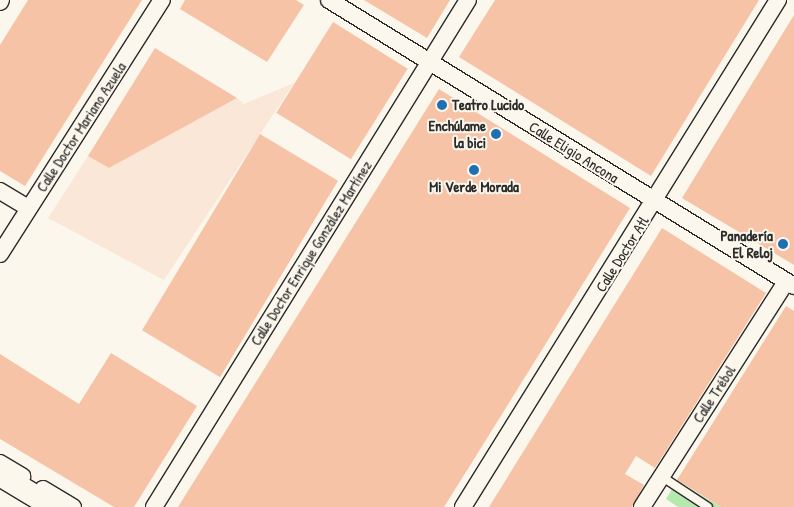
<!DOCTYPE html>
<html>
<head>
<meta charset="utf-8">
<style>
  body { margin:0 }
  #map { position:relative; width:794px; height:507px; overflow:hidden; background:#fbf7ec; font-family:"Patrick Hand",sans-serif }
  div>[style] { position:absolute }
  .built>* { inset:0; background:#fae7d7 }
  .green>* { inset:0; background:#b4eaad }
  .building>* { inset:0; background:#f6c3a7; transform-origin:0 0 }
  .roads { filter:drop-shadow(1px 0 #2b2b2b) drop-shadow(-1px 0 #2b2b2b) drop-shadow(0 1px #2b2b2b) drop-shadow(0 -1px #2b2b2b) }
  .service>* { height:8px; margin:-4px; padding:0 4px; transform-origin:4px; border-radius:4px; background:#fbf7ec }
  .minor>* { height:16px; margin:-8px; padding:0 8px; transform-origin:8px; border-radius:8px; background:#fbf7ec }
  .secondary>* { height:22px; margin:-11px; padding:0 11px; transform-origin:11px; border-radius:11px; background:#fbf7ec }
  .dots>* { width:14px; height:14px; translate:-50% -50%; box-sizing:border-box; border:2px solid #fbf7ec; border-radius:50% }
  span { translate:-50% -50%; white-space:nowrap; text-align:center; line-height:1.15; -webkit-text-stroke:4px #fbf7ec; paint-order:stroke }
  .poi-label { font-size:15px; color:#2b2b2b; font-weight:700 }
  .left { translate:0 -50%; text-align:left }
  .right { translate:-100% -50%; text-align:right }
  .street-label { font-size:15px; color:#2b2b2b }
</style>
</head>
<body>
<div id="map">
  <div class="built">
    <i style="clip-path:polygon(294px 83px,164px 280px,48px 218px,88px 156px,109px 168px,237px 98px,244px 104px)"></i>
  </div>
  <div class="green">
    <i style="clip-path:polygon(677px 481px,721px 507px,678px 507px,666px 499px)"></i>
  </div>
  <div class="building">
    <i style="clip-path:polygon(28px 0,142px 0,25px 186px,0 171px,0 45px)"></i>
    <i style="clip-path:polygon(185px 0,296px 0,304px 5px,267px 62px,180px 9px)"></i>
    <i style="clip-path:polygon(364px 0,450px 0,427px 38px)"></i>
    <i style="clip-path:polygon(495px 0,759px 0,651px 176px,459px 57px)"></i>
    <i style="clip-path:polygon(794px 15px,794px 265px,682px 198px)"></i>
    <i style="left:333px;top:22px;width:88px;height:107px;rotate:32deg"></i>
    <i style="clip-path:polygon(155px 48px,237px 98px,109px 168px,88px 156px)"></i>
    <i style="clip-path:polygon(439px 89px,630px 208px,471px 464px,444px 507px,178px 507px)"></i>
    <i style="left:260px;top:134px;width:91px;height:229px;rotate:31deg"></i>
    <i style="clip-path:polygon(662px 228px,766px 293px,655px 468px,636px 456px,625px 474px,644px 485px,632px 507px,489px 507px)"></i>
    <i style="clip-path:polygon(786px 306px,794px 311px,794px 507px,721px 507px,677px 480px)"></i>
    <i style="clip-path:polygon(111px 353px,197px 406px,134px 507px,114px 507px,0 439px,0 354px,79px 404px)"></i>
  </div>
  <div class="roads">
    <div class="service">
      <i style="left:661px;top:476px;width:56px;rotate:33.4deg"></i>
    </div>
    <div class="minor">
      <i style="left:329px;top:0;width:546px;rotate:31.59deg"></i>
      <i style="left:0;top:2px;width:2px;rotate:-63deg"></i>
      <i style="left:0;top:191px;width:33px;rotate:31deg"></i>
      <i style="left:0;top:254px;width:301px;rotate:-57.5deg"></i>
      <i style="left:0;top:463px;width:26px;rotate:31deg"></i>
      <i style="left:43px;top:489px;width:35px;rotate:31deg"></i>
      <i style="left:154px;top:507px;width:596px;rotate:-58.23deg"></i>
      <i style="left:463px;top:507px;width:597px;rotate:-58.15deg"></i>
      <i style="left:642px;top:507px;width:267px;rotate:-57.4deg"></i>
    </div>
    <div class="secondary">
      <i style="left:0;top:475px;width:62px;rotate:31.1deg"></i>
    </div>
  </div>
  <div class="dots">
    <i style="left:442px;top:105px;background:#1f6fb2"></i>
    <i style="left:496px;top:134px;background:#1f6fb2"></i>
    <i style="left:474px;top:170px;background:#1f6fb2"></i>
    <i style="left:783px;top:244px;background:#1f6fb2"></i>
  </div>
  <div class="poi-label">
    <span class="left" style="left:452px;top:105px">Teatro Lucido</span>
    <span class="right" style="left:486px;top:134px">Enchúlame<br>la bici</span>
    <span style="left:474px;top:187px">Mi Verde Morada</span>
    <span class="right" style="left:773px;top:244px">Panadería<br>El Reloj</span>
  </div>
  <div class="street-label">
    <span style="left:81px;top:127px;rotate:-57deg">Calle Doctor Mariano Azuela</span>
    <span style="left:574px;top:152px;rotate:32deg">Calle Eligio Ancona</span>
    <span style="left:311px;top:253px;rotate:-58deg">Calle Doctor Enrique González Martínez</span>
    <span style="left:622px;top:254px;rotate:-58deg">Calle Doctor Atl</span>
    <span style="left:714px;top:394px;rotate:-57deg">Calle Trébol</span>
  </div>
</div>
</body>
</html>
